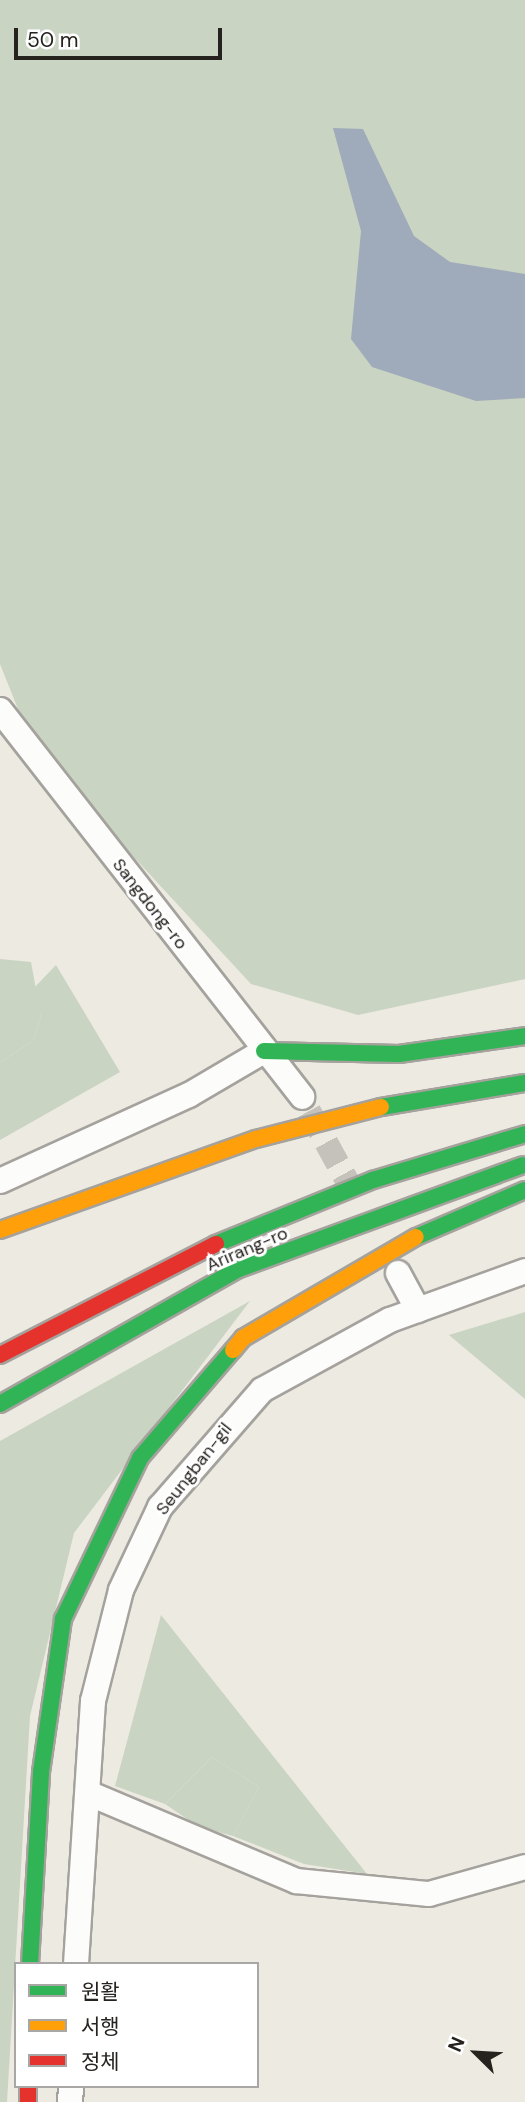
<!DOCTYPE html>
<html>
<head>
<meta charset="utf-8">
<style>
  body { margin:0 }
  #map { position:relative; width:525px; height:2102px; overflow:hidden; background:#edeae2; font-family:"DM Sans","Noto Sans KR",sans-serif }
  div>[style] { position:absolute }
  .green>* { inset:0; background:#c9d4c2 }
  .forest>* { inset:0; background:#cad4c2 }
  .water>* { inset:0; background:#9faaba }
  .street-tunnel>* { height:24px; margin-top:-12px; transform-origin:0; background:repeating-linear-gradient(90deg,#c5c2bb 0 24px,transparent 0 36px) }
  .roads { filter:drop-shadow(2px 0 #a5a29d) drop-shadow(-2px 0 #a5a29d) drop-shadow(0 2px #a5a29d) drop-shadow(0 -2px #a5a29d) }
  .street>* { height:24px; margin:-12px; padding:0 12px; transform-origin:12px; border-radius:12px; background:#fcfcfb }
  .fast>* { height:16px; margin:-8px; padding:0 8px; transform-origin:8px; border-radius:8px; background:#30b455 }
  .slow>* { height:16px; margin:-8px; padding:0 8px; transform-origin:8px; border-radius:8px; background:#ff9f0a }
  .jam>* { height:16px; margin:-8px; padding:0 8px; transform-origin:8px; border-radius:8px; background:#e5322d }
  span { translate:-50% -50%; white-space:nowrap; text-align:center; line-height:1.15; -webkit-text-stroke:6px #fff; paint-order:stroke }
  .street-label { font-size:18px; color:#26231f }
  .legend { position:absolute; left:14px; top:1962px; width:245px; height:126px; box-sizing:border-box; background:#fff; border:2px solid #a8a7a5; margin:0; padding:9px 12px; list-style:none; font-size:21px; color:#26231f }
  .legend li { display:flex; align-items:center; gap:14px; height:35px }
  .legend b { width:35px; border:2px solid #a8a7a5 }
  .north { position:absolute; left:441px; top:2018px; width:70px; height:70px; -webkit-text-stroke:5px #fff; paint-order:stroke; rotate:294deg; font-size:19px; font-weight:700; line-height:28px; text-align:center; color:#26231f }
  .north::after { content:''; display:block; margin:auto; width:24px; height:32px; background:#26231f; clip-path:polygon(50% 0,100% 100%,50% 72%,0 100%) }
  .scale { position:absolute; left:14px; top:28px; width:208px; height:32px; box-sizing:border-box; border:4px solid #26231f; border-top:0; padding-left:9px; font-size:21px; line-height:24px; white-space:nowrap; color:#26231f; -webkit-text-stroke:5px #fff; paint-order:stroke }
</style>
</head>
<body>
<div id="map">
  <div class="green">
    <i style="clip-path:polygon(0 0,525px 0,525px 979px,358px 1015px,251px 984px,34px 749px,0 664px)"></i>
    <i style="clip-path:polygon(56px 965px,120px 1072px,0 1140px,0 1063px,33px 1040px,41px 1017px,34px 988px)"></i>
    <i style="clip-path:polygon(250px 1301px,74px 1533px,30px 1716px,7px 2102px,0 2102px,0 1441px)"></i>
    <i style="clip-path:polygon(525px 1312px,525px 1399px,449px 1335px)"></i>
    <i style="clip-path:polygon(212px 1757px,259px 1787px,233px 1836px,199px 1827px,165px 1804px)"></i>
  </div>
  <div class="forest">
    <i style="clip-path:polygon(0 959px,31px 962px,41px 1017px,33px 1040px,0 1063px)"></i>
    <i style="clip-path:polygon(161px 1615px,367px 1874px,304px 1864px,233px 1836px,259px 1787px,212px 1757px,165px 1804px,115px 1786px)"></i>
  </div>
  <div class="water">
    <i style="clip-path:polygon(333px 128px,363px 129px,414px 236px,450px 262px,525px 274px,525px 398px,476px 401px,372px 367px,351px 339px,361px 231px)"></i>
  </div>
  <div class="street-tunnel">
    <i style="left:309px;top:1111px;width:100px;rotate:61.4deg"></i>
  </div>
  <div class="roads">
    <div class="street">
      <i style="left:0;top:710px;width:491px;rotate:52deg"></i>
      <i style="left:0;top:1181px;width:208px;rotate:-24.5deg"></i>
      <i style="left:189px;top:1095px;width:87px;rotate:-30.4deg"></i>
      <i style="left:398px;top:1273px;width:42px;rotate:61.6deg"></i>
      <i style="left:88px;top:1793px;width:226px;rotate:22.9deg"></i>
      <i style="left:296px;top:1881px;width:134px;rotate:5.6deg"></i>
      <i style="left:429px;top:1894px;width:100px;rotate:-15.7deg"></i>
      <i style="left:76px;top:1964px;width:264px;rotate:-86.3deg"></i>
      <i style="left:93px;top:1701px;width:114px;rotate:-75.8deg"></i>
      <i style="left:121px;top:1590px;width:92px;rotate:-64.8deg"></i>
      <i style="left:160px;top:1507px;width:155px;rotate:-48.9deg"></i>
      <i style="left:262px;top:1390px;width:146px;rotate:-28.7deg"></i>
      <i style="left:390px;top:1320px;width:144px;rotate:-19.9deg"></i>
      <i style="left:70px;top:2102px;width:16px;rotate:-86deg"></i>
    </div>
    <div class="fast">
      <i style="left:264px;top:1051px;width:135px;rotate:1.3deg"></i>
      <i style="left:399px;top:1054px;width:127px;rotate:-8.1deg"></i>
      <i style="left:381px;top:1107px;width:146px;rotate:-9.5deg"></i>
      <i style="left:416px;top:1237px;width:119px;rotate:-23.3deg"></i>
      <i style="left:216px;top:1244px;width:170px;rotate:-22.2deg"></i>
      <i style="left:373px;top:1180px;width:159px;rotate:-16.8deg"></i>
      <i style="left:0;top:1404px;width:274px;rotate:-29.5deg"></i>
      <i style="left:239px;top:1269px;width:302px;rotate:-20.1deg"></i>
      <i style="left:30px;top:1964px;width:192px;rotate:-86.7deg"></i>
      <i style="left:41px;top:1772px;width:155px;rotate:-81.8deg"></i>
      <i style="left:63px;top:1619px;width:178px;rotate:-64.4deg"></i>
      <i style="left:140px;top:1458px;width:143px;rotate:-49.3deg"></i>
    </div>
    <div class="slow">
      <i style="left:0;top:1230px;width:272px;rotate:-19.6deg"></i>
      <i style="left:256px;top:1139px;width:129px;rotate:-14.4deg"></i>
      <i style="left:233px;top:1350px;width:16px;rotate:-50deg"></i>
      <i style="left:243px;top:1338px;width:200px;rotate:-30.3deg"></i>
    </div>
    <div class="jam">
      <i style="left:0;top:1355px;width:243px;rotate:-27.2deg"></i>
      <i style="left:28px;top:2086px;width:16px;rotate:90deg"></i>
    </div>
  </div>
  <div class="street-label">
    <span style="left:150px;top:904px;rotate:52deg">Sangdong-ro</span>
    <span style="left:247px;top:1249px;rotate:-23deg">Arirang-ro</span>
    <span style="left:194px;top:1469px;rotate:-52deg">Seungban-gil</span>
  </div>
  <ul class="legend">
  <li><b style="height:9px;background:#30b455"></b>원활</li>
  <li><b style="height:9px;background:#ff9f0a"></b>서행</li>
  <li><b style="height:9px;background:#e5322d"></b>정체</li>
  </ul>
  <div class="north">N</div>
  <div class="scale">50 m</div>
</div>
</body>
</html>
